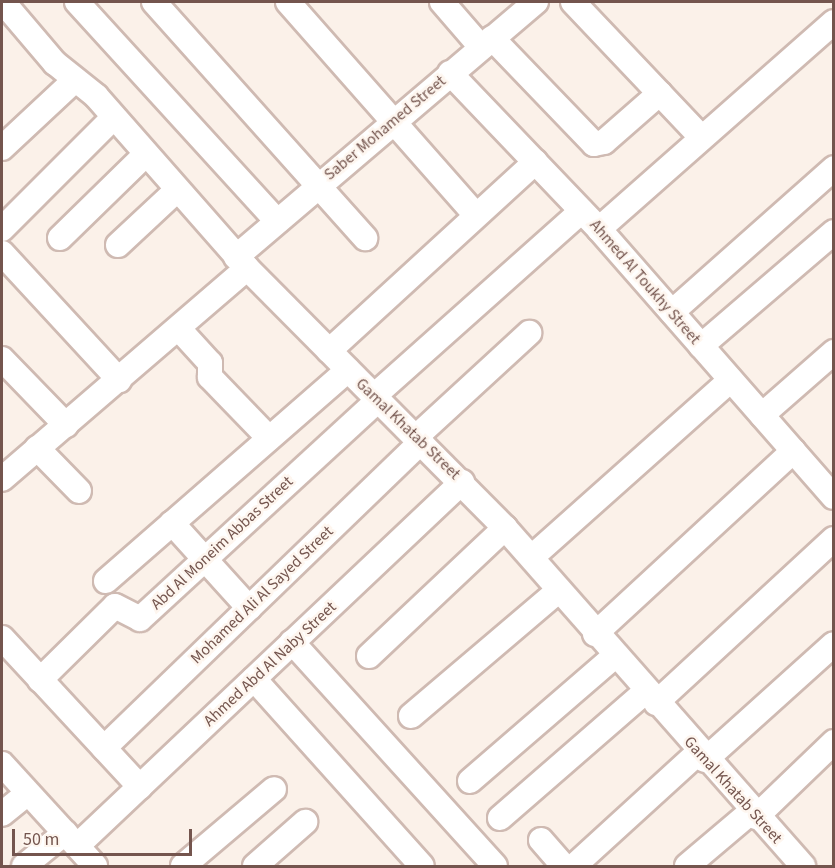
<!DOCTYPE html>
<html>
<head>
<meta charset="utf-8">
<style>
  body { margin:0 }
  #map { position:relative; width:835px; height:868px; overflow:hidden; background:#fbf1e9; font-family:"Source Sans 3",sans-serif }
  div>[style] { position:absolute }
  .roads { filter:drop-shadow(2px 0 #cfbab2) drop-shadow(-2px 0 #cfbab2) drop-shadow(0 2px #cfbab2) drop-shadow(0 -2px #cfbab2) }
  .minor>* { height:24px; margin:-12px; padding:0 12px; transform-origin:12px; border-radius:12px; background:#fff }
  span { translate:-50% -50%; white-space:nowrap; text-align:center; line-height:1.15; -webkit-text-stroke:5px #fef6ef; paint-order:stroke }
  .street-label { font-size:16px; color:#74554e }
  .frame { position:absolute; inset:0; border:3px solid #74554e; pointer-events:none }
  .scale { position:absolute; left:12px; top:829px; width:180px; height:27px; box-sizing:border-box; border:3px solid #74554e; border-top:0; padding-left:8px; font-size:18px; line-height:21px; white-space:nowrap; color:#74554e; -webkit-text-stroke:4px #fef6ef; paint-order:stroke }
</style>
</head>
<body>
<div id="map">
  <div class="roads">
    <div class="minor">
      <i style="left:3px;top:2px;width:80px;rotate:49.6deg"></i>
      <i style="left:55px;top:63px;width:53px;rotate:38.8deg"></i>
      <i style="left:96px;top:96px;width:229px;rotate:48.7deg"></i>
      <i style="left:247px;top:268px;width:366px;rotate:45.2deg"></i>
      <i style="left:505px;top:528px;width:451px;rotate:48.6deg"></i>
      <i style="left:77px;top:2px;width:297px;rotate:47.6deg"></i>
      <i style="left:154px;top:2px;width:317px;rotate:48.2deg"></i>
      <i style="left:288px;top:2px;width:284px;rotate:48.6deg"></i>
      <i style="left:442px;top:2px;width:60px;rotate:49.1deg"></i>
      <i style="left:573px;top:2px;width:187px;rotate:46.5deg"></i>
      <i style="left:492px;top:38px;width:147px;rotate:46.1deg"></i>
      <i style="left:594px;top:144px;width:10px;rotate:-11deg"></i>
      <i style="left:604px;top:142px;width:74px;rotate:-41.2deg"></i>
      <i style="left:450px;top:73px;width:216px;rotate:46.3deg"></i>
      <i style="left:599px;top:229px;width:356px;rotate:48.8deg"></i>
      <i style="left:2px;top:148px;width:100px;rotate:-43deg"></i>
      <i style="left:2px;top:229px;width:158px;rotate:-45deg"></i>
      <i style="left:599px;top:229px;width:313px;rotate:-41.4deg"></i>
      <i style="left:60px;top:238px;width:120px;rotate:-44.3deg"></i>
      <i style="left:118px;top:245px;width:81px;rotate:-43deg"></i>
      <i style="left:2px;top:253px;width:173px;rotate:47.3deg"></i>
      <i style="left:236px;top:257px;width:394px;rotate:-40.4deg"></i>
      <i style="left:672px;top:312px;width:217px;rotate:-41.6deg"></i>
      <i style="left:179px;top:329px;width:46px;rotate:47.6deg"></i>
      <i style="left:210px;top:363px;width:14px;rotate:90deg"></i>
      <i style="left:210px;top:377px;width:85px;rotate:46deg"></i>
      <i style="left:701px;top:346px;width:175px;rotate:-40.6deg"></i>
      <i style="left:329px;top:351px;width:280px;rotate:-42.5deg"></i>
      <i style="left:2px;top:359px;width:92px;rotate:45.9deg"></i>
      <i style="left:374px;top:396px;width:278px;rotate:-41.7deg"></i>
      <i style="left:762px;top:415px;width:96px;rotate:-41.2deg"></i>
      <i style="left:416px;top:437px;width:154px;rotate:-42.6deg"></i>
      <i style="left:37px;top:448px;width:60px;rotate:45.7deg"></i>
      <i style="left:2px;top:479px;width:323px;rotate:-40.7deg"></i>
      <i style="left:172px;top:523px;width:115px;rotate:47.8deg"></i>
      <i style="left:532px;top:557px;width:266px;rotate:-41.7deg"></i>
      <i style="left:106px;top:581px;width:321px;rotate:-41.1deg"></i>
      <i style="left:595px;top:634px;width:270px;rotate:-42.7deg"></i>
      <i style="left:2px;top:638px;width:203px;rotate:47.2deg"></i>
      <i style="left:292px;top:642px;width:302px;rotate:47.8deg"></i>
      <i style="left:369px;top:656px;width:187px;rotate:-43.3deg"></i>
      <i style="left:254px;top:679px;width:251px;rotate:48.1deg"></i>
      <i style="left:40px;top:680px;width:105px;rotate:-44.6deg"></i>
      <i style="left:115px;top:606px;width:28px;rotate:27deg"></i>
      <i style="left:140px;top:619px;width:323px;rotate:-42.6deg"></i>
      <i style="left:656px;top:703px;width:242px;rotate:-42.7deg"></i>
      <i style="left:411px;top:716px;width:194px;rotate:-40.4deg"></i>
      <i style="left:104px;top:748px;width:441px;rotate:-44deg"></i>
      <i style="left:705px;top:760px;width:173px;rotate:-42deg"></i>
      <i style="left:2px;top:764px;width:138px;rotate:47.6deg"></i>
      <i style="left:470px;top:781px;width:191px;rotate:-40.8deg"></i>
      <i style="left:2px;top:814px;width:33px;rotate:-39deg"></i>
      <i style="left:756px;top:817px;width:108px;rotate:-43.9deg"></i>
      <i style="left:500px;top:818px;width:194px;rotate:-41deg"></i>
      <i style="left:541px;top:840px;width:35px;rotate:49deg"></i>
      <i style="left:77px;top:846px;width:530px;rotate:-43.39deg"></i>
      <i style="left:24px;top:866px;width:53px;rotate:-38.8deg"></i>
      <i style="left:183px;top:866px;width:119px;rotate:-40.2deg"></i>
      <i style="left:255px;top:866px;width:67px;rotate:-41.3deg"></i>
      <i style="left:574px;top:866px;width:169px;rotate:-42.4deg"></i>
      <i style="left:687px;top:866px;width:84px;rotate:-40.2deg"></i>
    </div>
  </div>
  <div class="street-label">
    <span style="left:385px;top:128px;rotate:-40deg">Saber Mohamed Street</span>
    <span style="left:645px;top:282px;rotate:49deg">Ahmed Al Toukhy Street</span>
    <span style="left:408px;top:429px;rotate:44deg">Gamal Khatab Street</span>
    <span style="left:222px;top:543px;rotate:-43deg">Abd Al Moneim Abbas Street</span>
    <span style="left:262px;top:595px;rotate:-44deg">Mohamed Ali Al Sayed Street</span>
    <span style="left:270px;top:664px;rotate:-43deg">Ahmed Abd Al Naby Street</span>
    <span style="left:733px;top:790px;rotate:48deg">Gamal Khatab Street</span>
  </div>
  <div class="frame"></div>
  <div class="scale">50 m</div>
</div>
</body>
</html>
